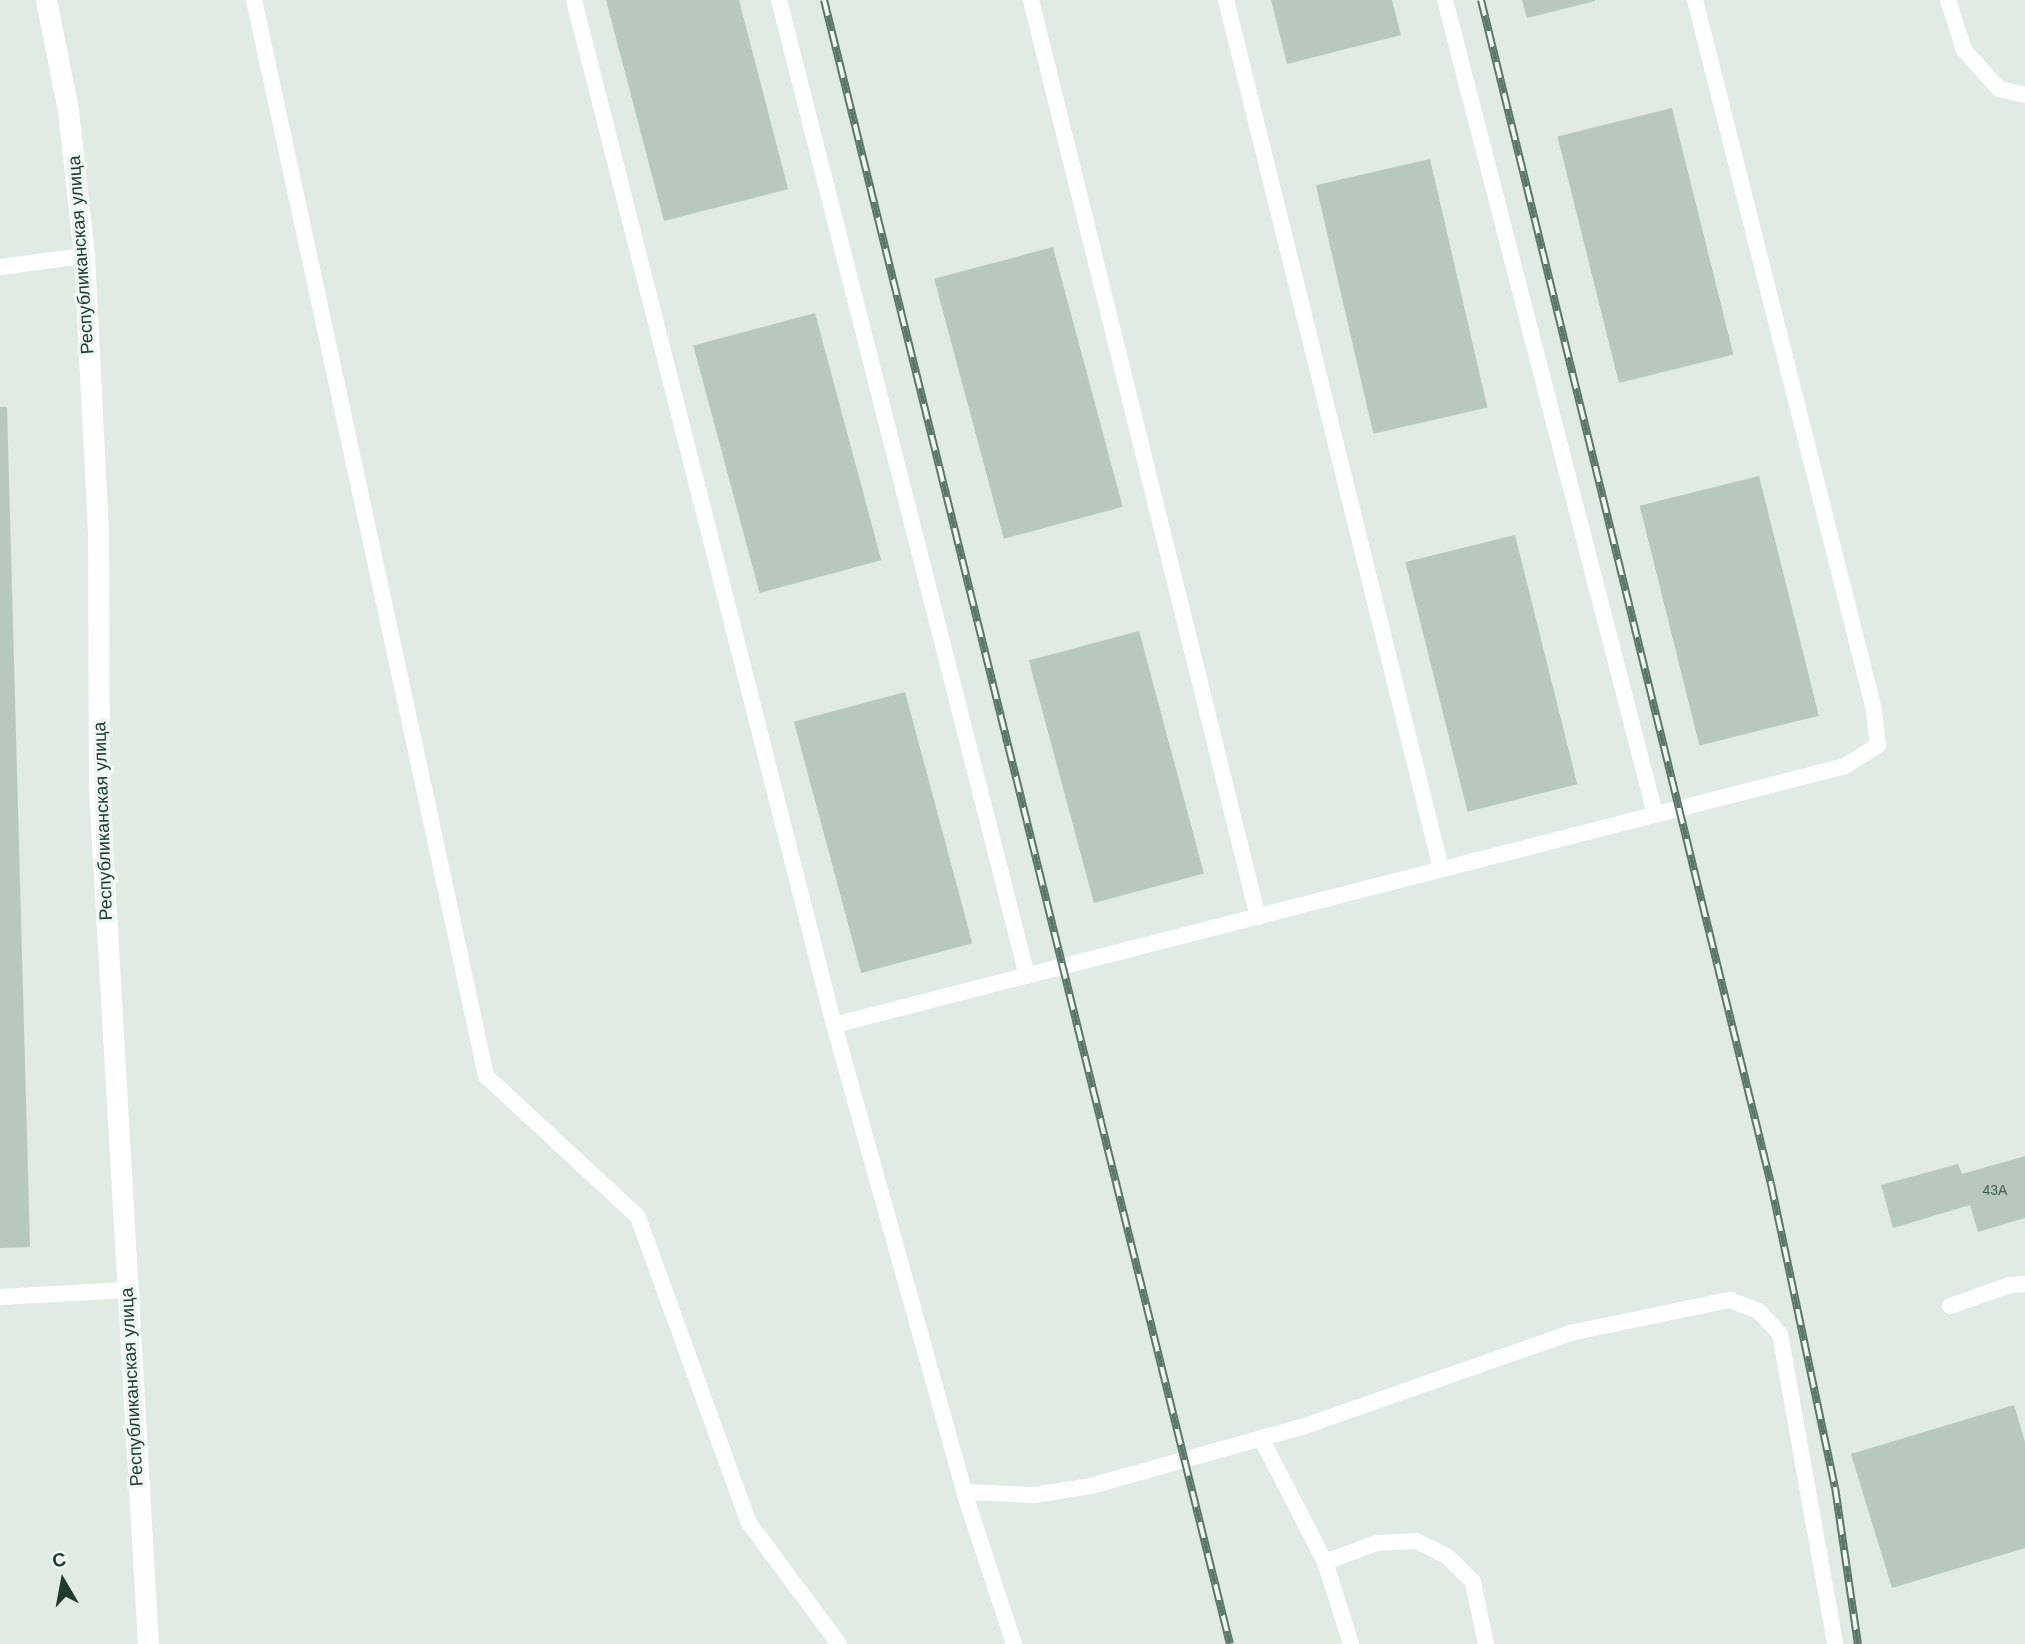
<!DOCTYPE html>
<html>
<head>
<meta charset="utf-8">
<style>
  body { margin:0 }
  #map { position:relative; width:2025px; height:1644px; overflow:hidden; background:#dfebe3; font-family:Arial,sans-serif }
  div>[style] { position:absolute }
  .building>* { inset:0; background:#b7c8be; transform-origin:0 0 }
  .service>* { height:16px; margin:-8px; padding:0 8px; transform-origin:8px; border-radius:8px; background:#fff }
  .minor>* { height:21px; margin:-10.5px; padding:0 10.5px; transform-origin:10.5px; border-radius:10.5px; background:#fff }
  .rail>* { height:8px; margin-top:-4px; transform-origin:0; background:repeating-linear-gradient(90deg,#eff7f2 0 16px,#5a776a 0 32px); box-sizing:border-box; border-block:2px solid #5a776a }
  span { translate:-50% -50%; white-space:nowrap; text-align:center; line-height:1.15; -webkit-text-stroke:7px #eff7f2; paint-order:stroke }
  .number-label { font-size:14px; color:#465e52 }
  .number-label span { -webkit-text-stroke-width:0 }
  .street-label { font-size:18px; color:#203b2e }
  .north { position:absolute; left:28px; top:1546px; width:70px; height:70px; -webkit-text-stroke:5px #eff7f2; paint-order:stroke; rotate:350deg; font-size:19px; font-weight:700; line-height:28px; text-align:center; color:#203b2e }
  .north::after { content:''; display:block; margin:auto; width:24px; height:32px; background:#203b2e; clip-path:polygon(50% 0,100% 100%,50% 72%,0 100%) }
</style>
</head>
<body>
<div id="map">
  <div class="building">
    <i style="clip-path:polygon(606px 0,739px 0,788px 189px,664px 221px)"></i>
    <i style="clip-path:polygon(1271px 0,1392px 0,1401px 35px,1287px 64px)"></i>
    <i style="clip-path:polygon(1522px 0,1595px 0,1595px 1px,1527px 18px)"></i>
    <i style="left:1672px;top:108px;width:254px;height:118px;rotate:76deg"></i>
    <i style="left:1430px;top:159px;width:255px;height:117px;rotate:77deg"></i>
    <i style="left:1053px;top:247px;width:269px;height:123px;rotate:75deg"></i>
    <i style="left:815px;top:313px;width:256px;height:126px;rotate:75deg"></i>
    <i style="clip-path:polygon(0 407px,7px 407px,30px 1247px,0 1248px)"></i>
    <i style="left:1759px;top:476px;width:247px;height:123px;rotate:76deg"></i>
    <i style="left:1515px;top:535px;width:257px;height:113px;rotate:76deg"></i>
    <i style="left:1139px;top:631px;width:251px;height:114px;rotate:75deg"></i>
    <i style="left:905px;top:692px;width:260px;height:115px;rotate:75deg"></i>
    <i style="clip-path:polygon(2025px 1156px,2025px 1218px,1978px 1232px,1970px 1205px,1893px 1228px,1881px 1185px,1958px 1164px,1962px 1174px)"></i>
    <i style="clip-path:polygon(2014px 1405px,2025px 1442px,2025px 1548px,1892px 1588px,1851px 1454px)"></i>
  </div>
  <div class="service">
    <i style="left:254px;top:0;width:1101px;rotate:77.83deg"></i>
    <i style="left:486px;top:1076px;width:207px;rotate:42.8deg"></i>
    <i style="left:638px;top:1217px;width:326px;rotate:70.1deg"></i>
    <i style="left:749px;top:1523px;width:151px;rotate:53.4deg"></i>
    <i style="left:574px;top:0;width:1057px;rotate:75.77deg"></i>
    <i style="left:834px;top:1025px;width:1044px;rotate:-14.37deg"></i>
    <i style="left:1845px;top:766px;width:39px;rotate:-32deg"></i>
    <i style="left:1878px;top:745px;width:35px;rotate:-97deg"></i>
    <i style="left:1874px;top:710px;width:732px;rotate:-104.15deg"></i>
    <i style="left:779px;top:0;width:1007px;rotate:75.74deg"></i>
    <i style="left:1031px;top:0;width:945px;rotate:76.1deg"></i>
    <i style="left:1226px;top:0;width:895px;rotate:76.1deg"></i>
    <i style="left:1445px;top:0;width:841px;rotate:75.53deg"></i>
    <i style="left:1948px;top:0;width:52px;rotate:72.3deg"></i>
    <i style="left:1964px;top:50px;width:52px;rotate:48.1deg"></i>
    <i style="left:1999px;top:89px;width:27px;rotate:13deg"></i>
    <i style="left:0;top:267px;width:85px;rotate:-7.5deg"></i>
    <i style="left:834px;top:1025px;width:485px;rotate:74.4deg"></i>
    <i style="left:964px;top:1492px;width:160px;rotate:71.8deg"></i>
    <i style="left:0;top:1297px;width:126px;rotate:-3.2deg"></i>
    <i style="left:1950px;top:1306px;width:64px;rotate:-19.3deg"></i>
    <i style="left:2010px;top:1285px;width:15px;rotate:-4deg"></i>
    <i style="left:1262px;top:1440px;width:137px;rotate:62.7deg"></i>
    <i style="left:1325px;top:1562px;width:86px;rotate:72.4deg"></i>
    <i style="left:964px;top:1492px;width:70px;rotate:2.5deg"></i>
    <i style="left:1034px;top:1495px;width:58px;rotate:-9deg"></i>
    <i style="left:1091px;top:1486px;width:222px;rotate:-15.7deg"></i>
    <i style="left:1305px;top:1426px;width:281px;rotate:-19.3deg"></i>
    <i style="left:1570px;top:1333px;width:163px;rotate:-11.7deg"></i>
    <i style="left:1730px;top:1300px;width:31px;rotate:21deg"></i>
    <i style="left:1759px;top:1311px;width:31px;rotate:48deg"></i>
    <i style="left:1780px;top:1334px;width:315px;rotate:79.9deg"></i>
    <i style="left:1325px;top:1562px;width:55px;rotate:-20.1deg"></i>
    <i style="left:1377px;top:1543px;width:39px;rotate:-3deg"></i>
    <i style="left:1416px;top:1541px;width:34px;rotate:26deg"></i>
    <i style="left:1447px;top:1556px;width:37px;rotate:45deg"></i>
    <i style="left:1473px;top:1582px;width:63px;rotate:78.2deg"></i>
  </div>
  <div class="minor">
    <i style="left:46px;top:0;width:112px;rotate:78.7deg"></i>
    <i style="left:68px;top:110px;width:147px;rotate:83.7deg"></i>
    <i style="left:84px;top:256px;width:276px;rotate:87.1deg"></i>
    <i style="left:98px;top:532px;width:258px;rotate:89.8deg"></i>
    <i style="left:99px;top:790px;width:855px;rotate:86.72deg"></i>
  </div>
  <div class="rail">
    <i style="left:824px;top:0;width:1693px;rotate:76.13deg"></i>
    <i style="left:1481px;top:0;width:1219px;rotate:76.24deg"></i>
    <i style="left:1771px;top:1184px;width:310px;rotate:78.1deg"></i>
    <i style="left:1835px;top:1487px;width:159px;rotate:81.7deg"></i>
  </div>
  <div class="number-label">
    <span style="left:1995px;top:1190px">43А</span>
  </div>
  <div class="street-label">
    <span style="left:81px;top:255px;rotate:-94deg">Республиканская улица</span>
    <span style="left:103px;top:821px;rotate:-92deg">Республиканская улица</span>
    <span style="left:132px;top:1387px;rotate:-93deg">Республиканская улица</span>
  </div>
  <div class="north">С</div>
</div>
</body>
</html>
